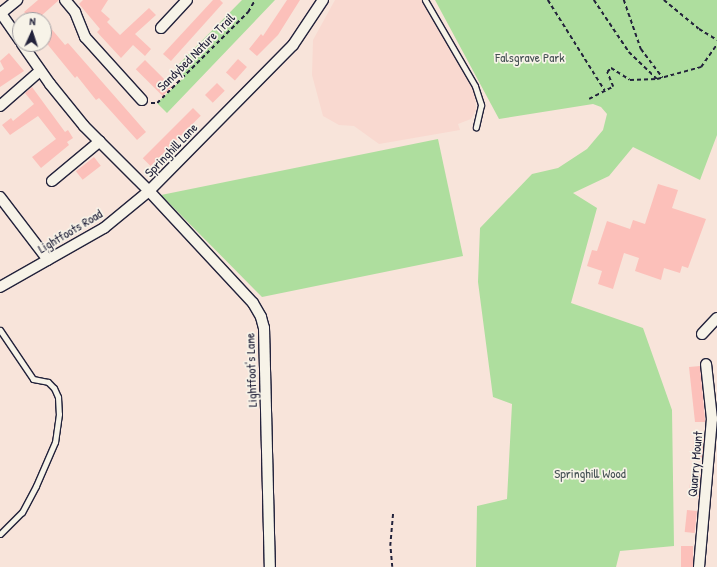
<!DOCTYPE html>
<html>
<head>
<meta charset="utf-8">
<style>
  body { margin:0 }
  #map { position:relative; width:717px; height:567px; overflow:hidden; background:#f8e4da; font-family:"Patrick Hand",sans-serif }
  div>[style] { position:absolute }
  .built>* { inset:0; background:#f9d9d0 }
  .green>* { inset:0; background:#aede9e }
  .building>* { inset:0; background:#fcc0ba; transform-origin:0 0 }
  .path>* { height:1.5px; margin-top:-0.75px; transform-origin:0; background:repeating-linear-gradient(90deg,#22223b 0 4px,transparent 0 7px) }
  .roads { filter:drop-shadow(1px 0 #22223b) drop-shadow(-1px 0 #22223b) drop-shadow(0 1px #22223b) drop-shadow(0 -1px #22223b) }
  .service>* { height:5px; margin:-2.5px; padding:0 2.5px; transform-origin:2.5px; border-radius:2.5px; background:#f7f3e8 }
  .minor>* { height:10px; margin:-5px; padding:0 5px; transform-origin:5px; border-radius:5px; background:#f7f3e8 }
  span { translate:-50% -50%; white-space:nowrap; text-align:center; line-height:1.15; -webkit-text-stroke:3.5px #f7f3e8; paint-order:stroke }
  .street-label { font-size:13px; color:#22223b }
  .park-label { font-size:13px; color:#455154 }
  .north { position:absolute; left:12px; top:12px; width:40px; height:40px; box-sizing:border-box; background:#f7f3e8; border:1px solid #a29fa3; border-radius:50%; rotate:3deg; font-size:11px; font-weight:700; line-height:16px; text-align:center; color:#22223b }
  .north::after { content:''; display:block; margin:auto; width:14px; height:18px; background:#22223b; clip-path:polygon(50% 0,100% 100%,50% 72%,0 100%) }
</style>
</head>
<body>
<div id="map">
  <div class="built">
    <i style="clip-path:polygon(335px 0,422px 0,475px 92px,476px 110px,471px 119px,458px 124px,460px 130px,379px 144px,354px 126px,339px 125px,323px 116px,312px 75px,313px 40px)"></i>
  </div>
  <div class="green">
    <i style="clip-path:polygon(242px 0,275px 0,167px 113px,157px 103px,184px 77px,175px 68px)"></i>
    <i style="clip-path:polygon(435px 0,717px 0,717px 135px,700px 180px,633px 147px,609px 176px,573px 193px,597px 208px,571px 303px,643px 328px,672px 410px,674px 546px,620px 551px,616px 567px,476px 567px,477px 506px,507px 499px,512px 404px,493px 397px,478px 282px,480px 228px,532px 174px,558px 168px,587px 149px,603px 130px,607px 114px,601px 107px,593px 104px,499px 119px)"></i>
    <i style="clip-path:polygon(438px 139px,463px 256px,262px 297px,161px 195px)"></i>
  </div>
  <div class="building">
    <i style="clip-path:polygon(38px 0,59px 0,41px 16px,44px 20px,31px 20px,24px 12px)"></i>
    <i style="clip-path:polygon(83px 0,108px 0,101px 11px,110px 19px,107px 22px,120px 35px,149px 8px,156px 15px,135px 34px,151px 49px,145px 56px,133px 45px,121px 58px,97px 32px,100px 29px,79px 4px)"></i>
    <i style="clip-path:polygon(213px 0,220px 0,223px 3px,171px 61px,163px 54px)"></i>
    <i style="clip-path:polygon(287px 0,300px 0,278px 35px,257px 56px,249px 49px,261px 34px,263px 36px)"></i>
    <i style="clip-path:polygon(44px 20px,65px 45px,68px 43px,146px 132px,137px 140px,99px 98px,96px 100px,77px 76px,75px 78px,44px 40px)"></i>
    <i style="clip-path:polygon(9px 53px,24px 71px,0 87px,0 72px,4px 69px,0 61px)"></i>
    <i style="left:238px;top:59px;width:12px;height:18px;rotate:42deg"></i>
    <i style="left:145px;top:60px;width:38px;height:13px;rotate:45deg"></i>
    <i style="left:217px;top:83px;width:11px;height:17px;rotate:45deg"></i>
    <i style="clip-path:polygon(32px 87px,65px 132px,68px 130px,73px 138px,67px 142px,69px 145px,41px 168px,32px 157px,56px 139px,38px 116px,10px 135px,2px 125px,11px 118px,13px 121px,34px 104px,25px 93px)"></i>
    <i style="left:193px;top:108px;width:11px;height:71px;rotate:45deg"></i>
    <i style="left:94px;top:157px;width:11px;height:23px;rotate:52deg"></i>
    <i style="clip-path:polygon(658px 184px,678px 190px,672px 208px,706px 219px,688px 268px,682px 266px,680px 273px,664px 268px,661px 280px,635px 271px,639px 258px,624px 253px,613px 289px,598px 284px,602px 271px,587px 266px,592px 250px,597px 251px,607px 221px,630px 229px,633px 220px,645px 224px)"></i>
    <i style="clip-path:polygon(700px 366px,705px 419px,705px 422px,695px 422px,689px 367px)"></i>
    <i style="left:694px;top:438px;width:10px;height:22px;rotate:6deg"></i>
    <i style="left:691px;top:474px;width:10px;height:22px;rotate:6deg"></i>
    <i style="left:687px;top:510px;width:10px;height:22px;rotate:6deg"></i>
    <i style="left:681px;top:546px;width:12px;height:21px"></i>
  </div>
  <div class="path">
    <i style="left:548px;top:0;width:107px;rotate:57.9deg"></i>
    <i style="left:594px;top:0;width:63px;rotate:56.1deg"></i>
    <i style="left:629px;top:52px;width:39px;rotate:44deg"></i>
    <i style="left:624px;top:0;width:52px;rotate:70.9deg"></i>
    <i style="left:641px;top:49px;width:36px;rotate:53deg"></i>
    <i style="left:664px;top:0;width:45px;rotate:39.6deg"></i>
    <i style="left:699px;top:29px;width:21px;rotate:31deg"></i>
    <i style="left:589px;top:99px;width:27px;rotate:-27deg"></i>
    <i style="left:613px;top:87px;width:16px;rotate:-112deg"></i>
    <i style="left:607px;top:72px;width:6px;rotate:-45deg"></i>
    <i style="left:611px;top:68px;width:22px;rotate:32deg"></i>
    <i style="left:630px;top:80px;width:27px;rotate:-2deg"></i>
    <i style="left:657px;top:79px;width:46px;rotate:-15.3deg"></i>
    <i style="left:701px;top:67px;width:28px;rotate:-55deg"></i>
    <i style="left:151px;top:103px;width:6px"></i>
    <i style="left:157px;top:103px;width:129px;rotate:-45deg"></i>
    <i style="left:248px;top:12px;width:14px;rotate:-60deg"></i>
    <i style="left:392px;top:567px;width:21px;rotate:-95deg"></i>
    <i style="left:390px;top:546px;width:34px;rotate:-85deg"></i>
  </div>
  <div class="roads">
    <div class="service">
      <i style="left:425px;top:0;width:99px;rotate:59.8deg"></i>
      <i style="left:475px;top:86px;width:20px;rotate:72deg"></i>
      <i style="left:481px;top:105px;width:23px;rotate:103deg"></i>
      <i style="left:0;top:330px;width:59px;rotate:56deg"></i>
      <i style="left:33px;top:379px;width:15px;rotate:11deg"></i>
      <i style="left:48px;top:382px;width:8px;rotate:45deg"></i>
      <i style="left:54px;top:388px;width:10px;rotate:66deg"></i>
      <i style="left:58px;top:397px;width:17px;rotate:87deg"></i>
      <i style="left:59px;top:414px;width:28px;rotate:98deg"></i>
      <i style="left:55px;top:442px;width:48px;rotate:113.4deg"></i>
      <i style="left:36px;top:486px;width:30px;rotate:118deg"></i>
      <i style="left:22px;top:512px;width:31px;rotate:135deg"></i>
    </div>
    <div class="minor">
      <i style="left:65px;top:0;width:16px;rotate:50deg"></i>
      <i style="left:75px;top:12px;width:27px;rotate:68deg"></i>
      <i style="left:85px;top:37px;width:85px;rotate:47.9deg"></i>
      <i style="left:0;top:12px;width:35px;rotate:55deg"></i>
      <i style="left:1px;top:13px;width:21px;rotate:-39deg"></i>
      <i style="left:161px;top:28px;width:38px;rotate:-47deg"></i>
      <i style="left:22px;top:44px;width:49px;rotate:55deg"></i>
      <i style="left:50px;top:84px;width:54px;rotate:51deg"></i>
      <i style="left:84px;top:126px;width:92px;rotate:45deg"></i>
      <i style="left:149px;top:191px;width:205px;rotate:-45.4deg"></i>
      <i style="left:293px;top:45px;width:54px;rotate:-56.3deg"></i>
      <i style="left:0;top:106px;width:53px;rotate:-41.2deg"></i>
      <i style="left:52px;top:181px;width:62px;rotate:-39.8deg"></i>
      <i style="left:0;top:197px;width:79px;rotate:52.7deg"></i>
      <i style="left:0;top:287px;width:120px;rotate:-29.6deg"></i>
      <i style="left:104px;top:228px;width:58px;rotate:-39.4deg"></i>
      <i style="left:149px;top:191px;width:153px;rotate:47.1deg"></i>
      <i style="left:253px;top:303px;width:16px;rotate:60deg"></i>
      <i style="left:261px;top:317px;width:11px;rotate:75deg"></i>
      <i style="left:264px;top:328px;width:239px;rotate:88.6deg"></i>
      <i style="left:702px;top:334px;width:22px;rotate:-47deg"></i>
      <i style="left:699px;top:567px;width:149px;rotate:-85deg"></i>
      <i style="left:712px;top:419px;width:55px;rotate:-96.2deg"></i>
    </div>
  </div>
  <div class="street-label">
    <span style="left:196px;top:52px;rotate:-45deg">Sandybed Nature Trail</span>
    <span style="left:171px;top:150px;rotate:-46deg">Springhill Lane</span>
    <span style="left:70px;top:231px;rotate:-31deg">Lightfoots Road</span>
    <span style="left:251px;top:370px;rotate:-92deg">Lightfoot's Lane</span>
    <span style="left:695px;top:464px;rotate:-85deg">Quarry Mount</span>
  </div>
  <div class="park-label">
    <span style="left:530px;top:57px">Falsgrave Park</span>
    <span style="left:590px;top:473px">Springhill Wood</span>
  </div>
  <div class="north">N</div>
</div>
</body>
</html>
